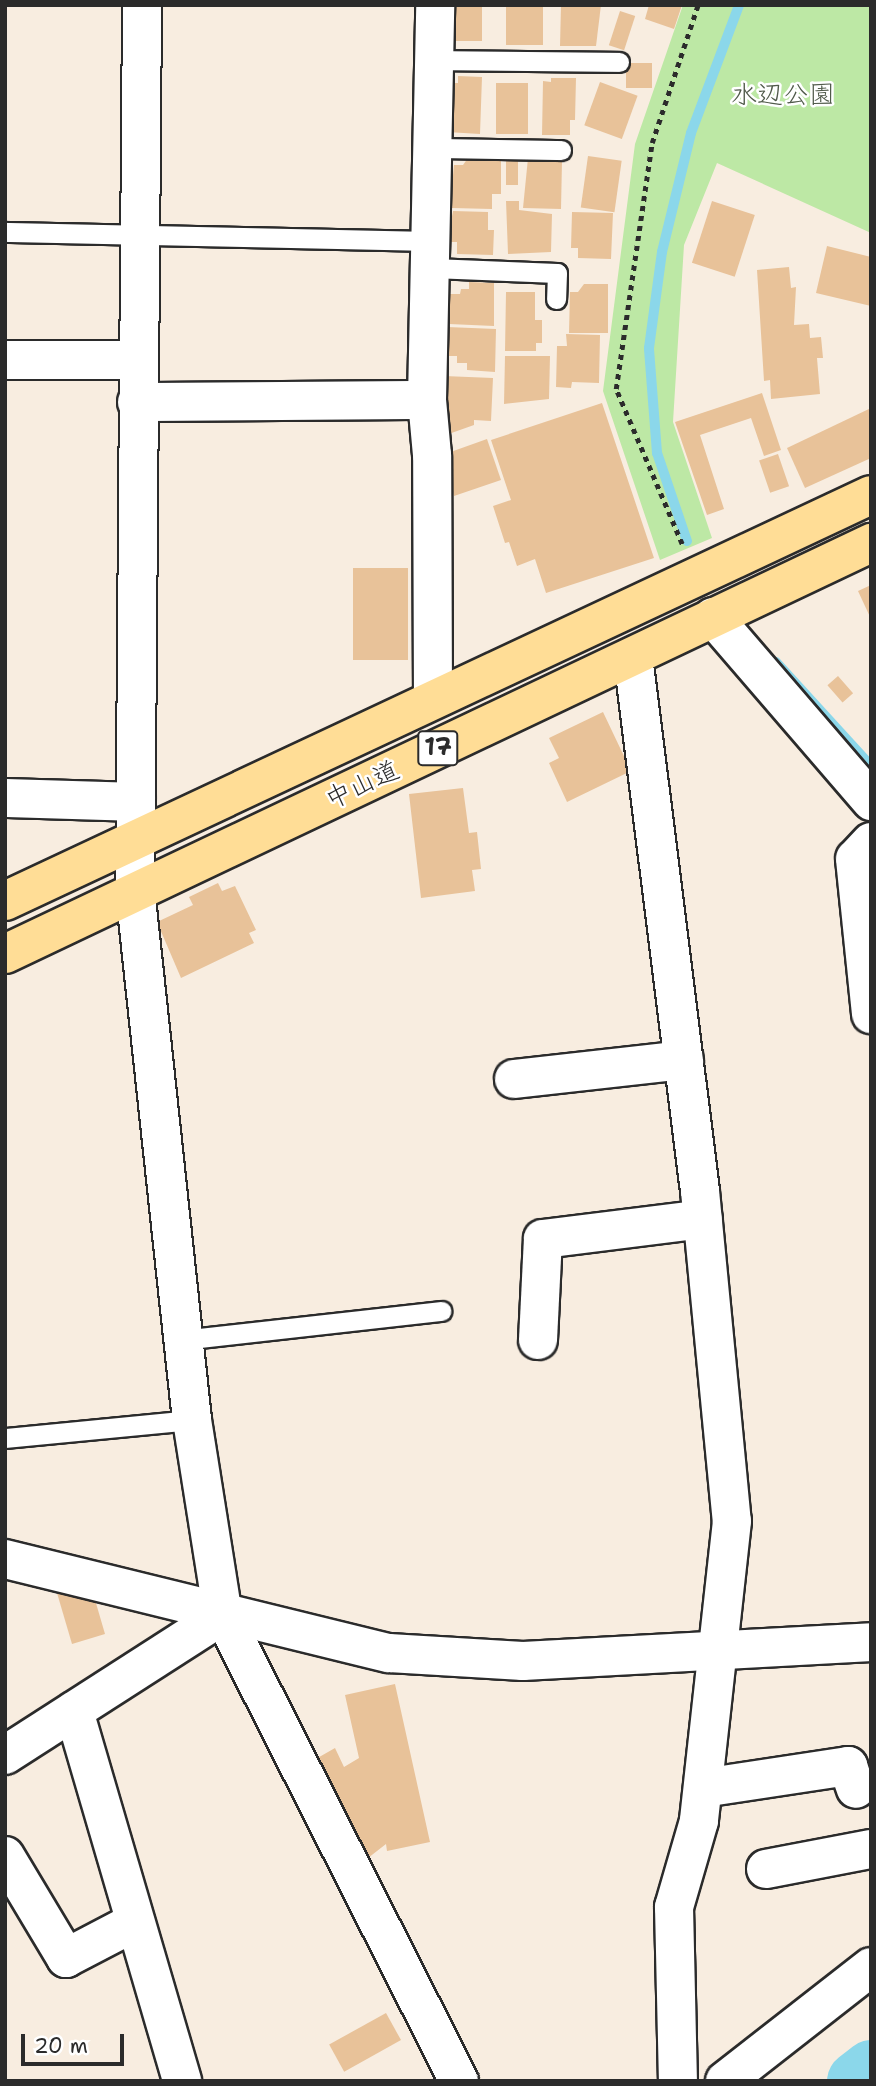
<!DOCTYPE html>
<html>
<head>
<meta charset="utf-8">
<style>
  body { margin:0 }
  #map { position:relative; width:876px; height:2086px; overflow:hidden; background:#f8ede0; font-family:"Shantell Sans","Klee One",sans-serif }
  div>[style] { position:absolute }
  .green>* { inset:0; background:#bde8a5 }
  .stream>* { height:10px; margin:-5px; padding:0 5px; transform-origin:5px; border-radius:5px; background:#8bd7ea }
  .river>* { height:61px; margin:-30.5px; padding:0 30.5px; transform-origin:30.5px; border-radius:30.5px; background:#8bd7ea }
  .building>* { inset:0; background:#e8c299; transform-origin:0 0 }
  .path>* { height:4.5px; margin-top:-2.25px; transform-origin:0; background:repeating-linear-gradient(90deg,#2b2b2b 0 5px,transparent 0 10px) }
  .roads { filter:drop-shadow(2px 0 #2b2b2b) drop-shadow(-2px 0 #2b2b2b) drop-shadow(0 2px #2b2b2b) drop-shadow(0 -2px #2b2b2b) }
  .service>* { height:19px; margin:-9.5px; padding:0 9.5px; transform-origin:9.5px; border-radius:9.5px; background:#fff }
  .minor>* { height:38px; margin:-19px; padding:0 19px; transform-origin:19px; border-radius:19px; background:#fff }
  .trunk>* { height:38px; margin:-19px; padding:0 19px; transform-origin:19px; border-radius:19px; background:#ffdd96 }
  span { translate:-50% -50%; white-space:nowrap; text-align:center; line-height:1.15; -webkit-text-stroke:5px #fff; paint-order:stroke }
  .shield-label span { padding:2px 5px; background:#fff; border:2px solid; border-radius:5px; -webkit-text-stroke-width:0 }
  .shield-label { font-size:24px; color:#2b2b2b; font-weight:700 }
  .park-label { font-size:26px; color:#505a4a }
  .street-label { font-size:26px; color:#2b2b2b }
  .frame { position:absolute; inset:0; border:7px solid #2b2b2b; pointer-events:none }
  .scale { position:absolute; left:21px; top:2034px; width:103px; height:32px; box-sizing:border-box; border:4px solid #2b2b2b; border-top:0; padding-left:9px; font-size:21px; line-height:24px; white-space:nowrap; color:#2b2b2b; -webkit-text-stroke:5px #fff; paint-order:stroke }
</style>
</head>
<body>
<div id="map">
  <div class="green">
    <i style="clip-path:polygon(683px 5px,871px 5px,871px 233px,717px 163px,684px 245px,673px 422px,712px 538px,660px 560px,603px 391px,635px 144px)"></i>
  </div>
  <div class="stream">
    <i style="left:687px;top:541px;width:93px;rotate:-108.8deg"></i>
    <i style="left:657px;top:453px;width:105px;rotate:-94.4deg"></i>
    <i style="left:649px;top:348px;width:97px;rotate:-82.3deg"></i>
    <i style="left:662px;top:252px;width:122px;rotate:-76.3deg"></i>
    <i style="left:691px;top:133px;width:137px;rotate:-69.4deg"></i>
    <i style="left:776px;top:662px;width:141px;rotate:47.6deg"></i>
  </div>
  <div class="river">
    <i style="left:857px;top:2081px;width:18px;rotate:-38deg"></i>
  </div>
  <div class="building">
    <i style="left:451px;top:5px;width:31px;height:36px"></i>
    <i style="left:506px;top:5px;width:37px;height:40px"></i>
    <i style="clip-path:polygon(561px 5px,601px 5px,596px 46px,560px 46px)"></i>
    <i style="clip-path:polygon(649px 5px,682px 5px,674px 29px,645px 19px)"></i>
    <i style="left:620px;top:11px;width:16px;height:36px;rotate:18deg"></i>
    <i style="left:626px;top:63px;width:26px;height:25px"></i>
    <i style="clip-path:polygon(458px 76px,482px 77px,480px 134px,447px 132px,449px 83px,458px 83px)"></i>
    <i style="clip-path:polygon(551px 78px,576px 78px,575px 120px,570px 120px,570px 135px,542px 135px,543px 81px,551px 82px)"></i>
    <i style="left:600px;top:82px;width:40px;height:46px;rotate:20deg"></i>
    <i style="left:496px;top:83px;width:32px;height:51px"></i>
    <i style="left:588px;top:156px;width:34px;height:52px;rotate:8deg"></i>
    <i style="clip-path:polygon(468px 158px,501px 158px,501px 194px,492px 194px,492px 209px,452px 208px,449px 174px,453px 175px,454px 165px,463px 165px)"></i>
    <i style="clip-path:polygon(528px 158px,562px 161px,561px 209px,523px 208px)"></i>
    <i style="left:506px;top:159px;width:12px;height:26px"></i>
    <i style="clip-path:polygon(506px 201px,519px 201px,519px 210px,552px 214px,551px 252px,508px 254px)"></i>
    <i style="left:712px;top:201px;width:45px;height:65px;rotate:18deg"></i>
    <i style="clip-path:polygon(453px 211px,488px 212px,488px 230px,494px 230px,493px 255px,457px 254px,457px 242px,447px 242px)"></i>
    <i style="clip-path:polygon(572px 212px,613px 213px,611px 259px,578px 258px,578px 248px,571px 248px)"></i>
    <i style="clip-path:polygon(827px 246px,871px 257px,871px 306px,816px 293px)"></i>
    <i style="clip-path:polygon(789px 267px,791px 288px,796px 287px,794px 325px,809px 324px,810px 338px,821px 337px,823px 358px,817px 358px,820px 394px,771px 399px,770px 380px,764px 381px,757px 270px)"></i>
    <i style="clip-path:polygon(469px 282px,494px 283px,494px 326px,449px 324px,450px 294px,460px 294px,461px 289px,469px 289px)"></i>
    <i style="clip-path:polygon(584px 284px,608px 284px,608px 333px,569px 333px,570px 292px,578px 292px)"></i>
    <i style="clip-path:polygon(506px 292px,535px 292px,535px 320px,542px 320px,542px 343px,536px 343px,536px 351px,505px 351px)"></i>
    <i style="clip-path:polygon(447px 327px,496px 329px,495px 372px,467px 370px,467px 363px,457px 363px,457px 356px,446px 356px)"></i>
    <i style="clip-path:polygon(566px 334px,600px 335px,599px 383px,572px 382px,571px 388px,556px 387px,557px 346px,567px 346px)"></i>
    <i style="clip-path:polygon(505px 356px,550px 356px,549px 399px,504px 404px)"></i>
    <i style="clip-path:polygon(444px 376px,493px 378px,491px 421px,474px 420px,474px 425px,443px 436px)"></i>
    <i style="clip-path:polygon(762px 393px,781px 450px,764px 456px,751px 418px,700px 435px,724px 509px,707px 515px,675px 422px)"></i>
    <i style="clip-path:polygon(602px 403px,654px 558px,546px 593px,535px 559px,517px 566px,509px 542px,505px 543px,493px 506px,511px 500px,491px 440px)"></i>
    <i style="clip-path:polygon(871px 408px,871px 458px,805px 488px,787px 448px)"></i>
    <i style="clip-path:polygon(487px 439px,501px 480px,454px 496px,443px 465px,445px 454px)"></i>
    <i style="left:778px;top:454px;width:34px;height:20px;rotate:71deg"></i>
    <i style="left:353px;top:568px;width:55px;height:92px"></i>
    <i style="clip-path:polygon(871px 585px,871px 619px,858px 591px)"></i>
    <i style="left:838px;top:676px;width:23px;height:14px;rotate:49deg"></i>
    <i style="clip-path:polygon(603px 712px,631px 771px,567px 802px,549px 763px,559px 758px,549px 738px)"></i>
    <i style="clip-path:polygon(463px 788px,469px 833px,477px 832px,481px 869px,472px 870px,475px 891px,421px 898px,409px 794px)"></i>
    <i style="clip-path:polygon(218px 883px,222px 891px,235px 886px,256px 930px,249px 933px,254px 943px,181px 978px,157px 922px,193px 905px,189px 897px)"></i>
    <i style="clip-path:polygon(86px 1585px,91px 1586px,105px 1634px,72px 1644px,57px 1593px)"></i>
    <i style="clip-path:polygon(395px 1684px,430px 1842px,387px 1851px,386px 1844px,368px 1858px,314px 1760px,335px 1748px,344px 1767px,359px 1758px,345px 1695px)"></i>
    <i style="left:386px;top:2013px;width:31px;height:65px;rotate:61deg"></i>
  </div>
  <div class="path">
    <i style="left:682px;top:544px;width:168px;rotate:-113.1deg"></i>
    <i style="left:616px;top:389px;width:249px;rotate:-81.7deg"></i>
    <i style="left:652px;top:143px;width:145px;rotate:-71.6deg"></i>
  </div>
  <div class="roads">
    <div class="service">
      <i style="left:435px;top:60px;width:184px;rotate:0.6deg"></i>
      <i style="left:434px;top:148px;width:127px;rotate:0.9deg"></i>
      <i style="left:5px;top:232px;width:428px;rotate:1.2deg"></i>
      <i style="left:432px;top:268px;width:125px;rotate:2.3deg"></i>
      <i style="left:557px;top:273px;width:26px;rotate:92deg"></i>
      <i style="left:182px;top:1340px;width:261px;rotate:-6.4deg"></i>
      <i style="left:5px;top:1438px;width:188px;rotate:-5.5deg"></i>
    </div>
    <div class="minor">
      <i style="left:142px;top:5px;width:885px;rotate:90.45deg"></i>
      <i style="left:135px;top:890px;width:533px;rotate:83.86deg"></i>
      <i style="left:192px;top:1420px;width:197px;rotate:81deg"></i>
      <i style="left:223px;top:1615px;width:522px;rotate:63.14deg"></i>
      <i style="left:5px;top:360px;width:133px"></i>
      <i style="left:137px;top:402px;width:290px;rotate:-0.4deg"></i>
      <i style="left:713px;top:617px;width:243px;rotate:49.3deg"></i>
      <i style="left:633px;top:657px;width:538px;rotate:82.85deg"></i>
      <i style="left:700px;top:1191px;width:332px;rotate:84.5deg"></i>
      <i style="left:732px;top:1521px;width:302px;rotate:96.3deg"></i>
      <i style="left:699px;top:1821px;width:90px;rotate:106.2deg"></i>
      <i style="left:674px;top:1907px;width:174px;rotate:88.7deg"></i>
      <i style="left:433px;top:699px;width:244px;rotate:-90.2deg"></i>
      <i style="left:432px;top:455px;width:55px;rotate:-95.2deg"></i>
      <i style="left:427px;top:400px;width:395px;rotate:-88.8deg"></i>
      <i style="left:5px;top:798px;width:131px;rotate:1.7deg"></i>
      <i style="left:871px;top:842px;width:23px;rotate:133deg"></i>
      <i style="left:855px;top:859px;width:156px;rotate:84.1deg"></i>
      <i style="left:514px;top:1079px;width:171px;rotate:-6.4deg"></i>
      <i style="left:538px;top:1340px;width:101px;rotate:-87.2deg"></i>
      <i style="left:543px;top:1239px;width:161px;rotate:-7.1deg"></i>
      <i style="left:5px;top:1559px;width:395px;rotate:13.8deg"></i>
      <i style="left:389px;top:1653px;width:134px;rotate:3.4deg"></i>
      <i style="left:523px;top:1661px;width:349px;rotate:-3.1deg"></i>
      <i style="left:74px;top:1711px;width:385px;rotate:73.7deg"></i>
      <i style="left:5px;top:1755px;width:259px;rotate:-32.7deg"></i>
      <i style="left:703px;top:1788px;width:147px;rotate:-8.6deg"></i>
      <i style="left:848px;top:1766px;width:24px;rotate:71deg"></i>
      <i style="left:5px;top:1856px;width:119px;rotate:59.1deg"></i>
      <i style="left:66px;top:1958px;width:78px;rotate:-27.6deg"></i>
      <i style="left:766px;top:1869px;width:107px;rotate:-10.8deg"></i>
      <i style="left:725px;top:2081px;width:185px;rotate:-38deg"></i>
    </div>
    <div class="trunk">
      <i style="left:5px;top:901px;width:956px;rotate:-25.12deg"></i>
      <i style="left:5px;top:954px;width:959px;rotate:-25.39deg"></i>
    </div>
  </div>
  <div class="shield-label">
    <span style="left:438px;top:748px">17</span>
  </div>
  <div class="park-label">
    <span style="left:783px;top:94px">水辺公園</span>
  </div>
  <div class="street-label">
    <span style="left:362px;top:784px;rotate:-25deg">中山道</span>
  </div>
  <div class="frame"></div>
  <div class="scale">20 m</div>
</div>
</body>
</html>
